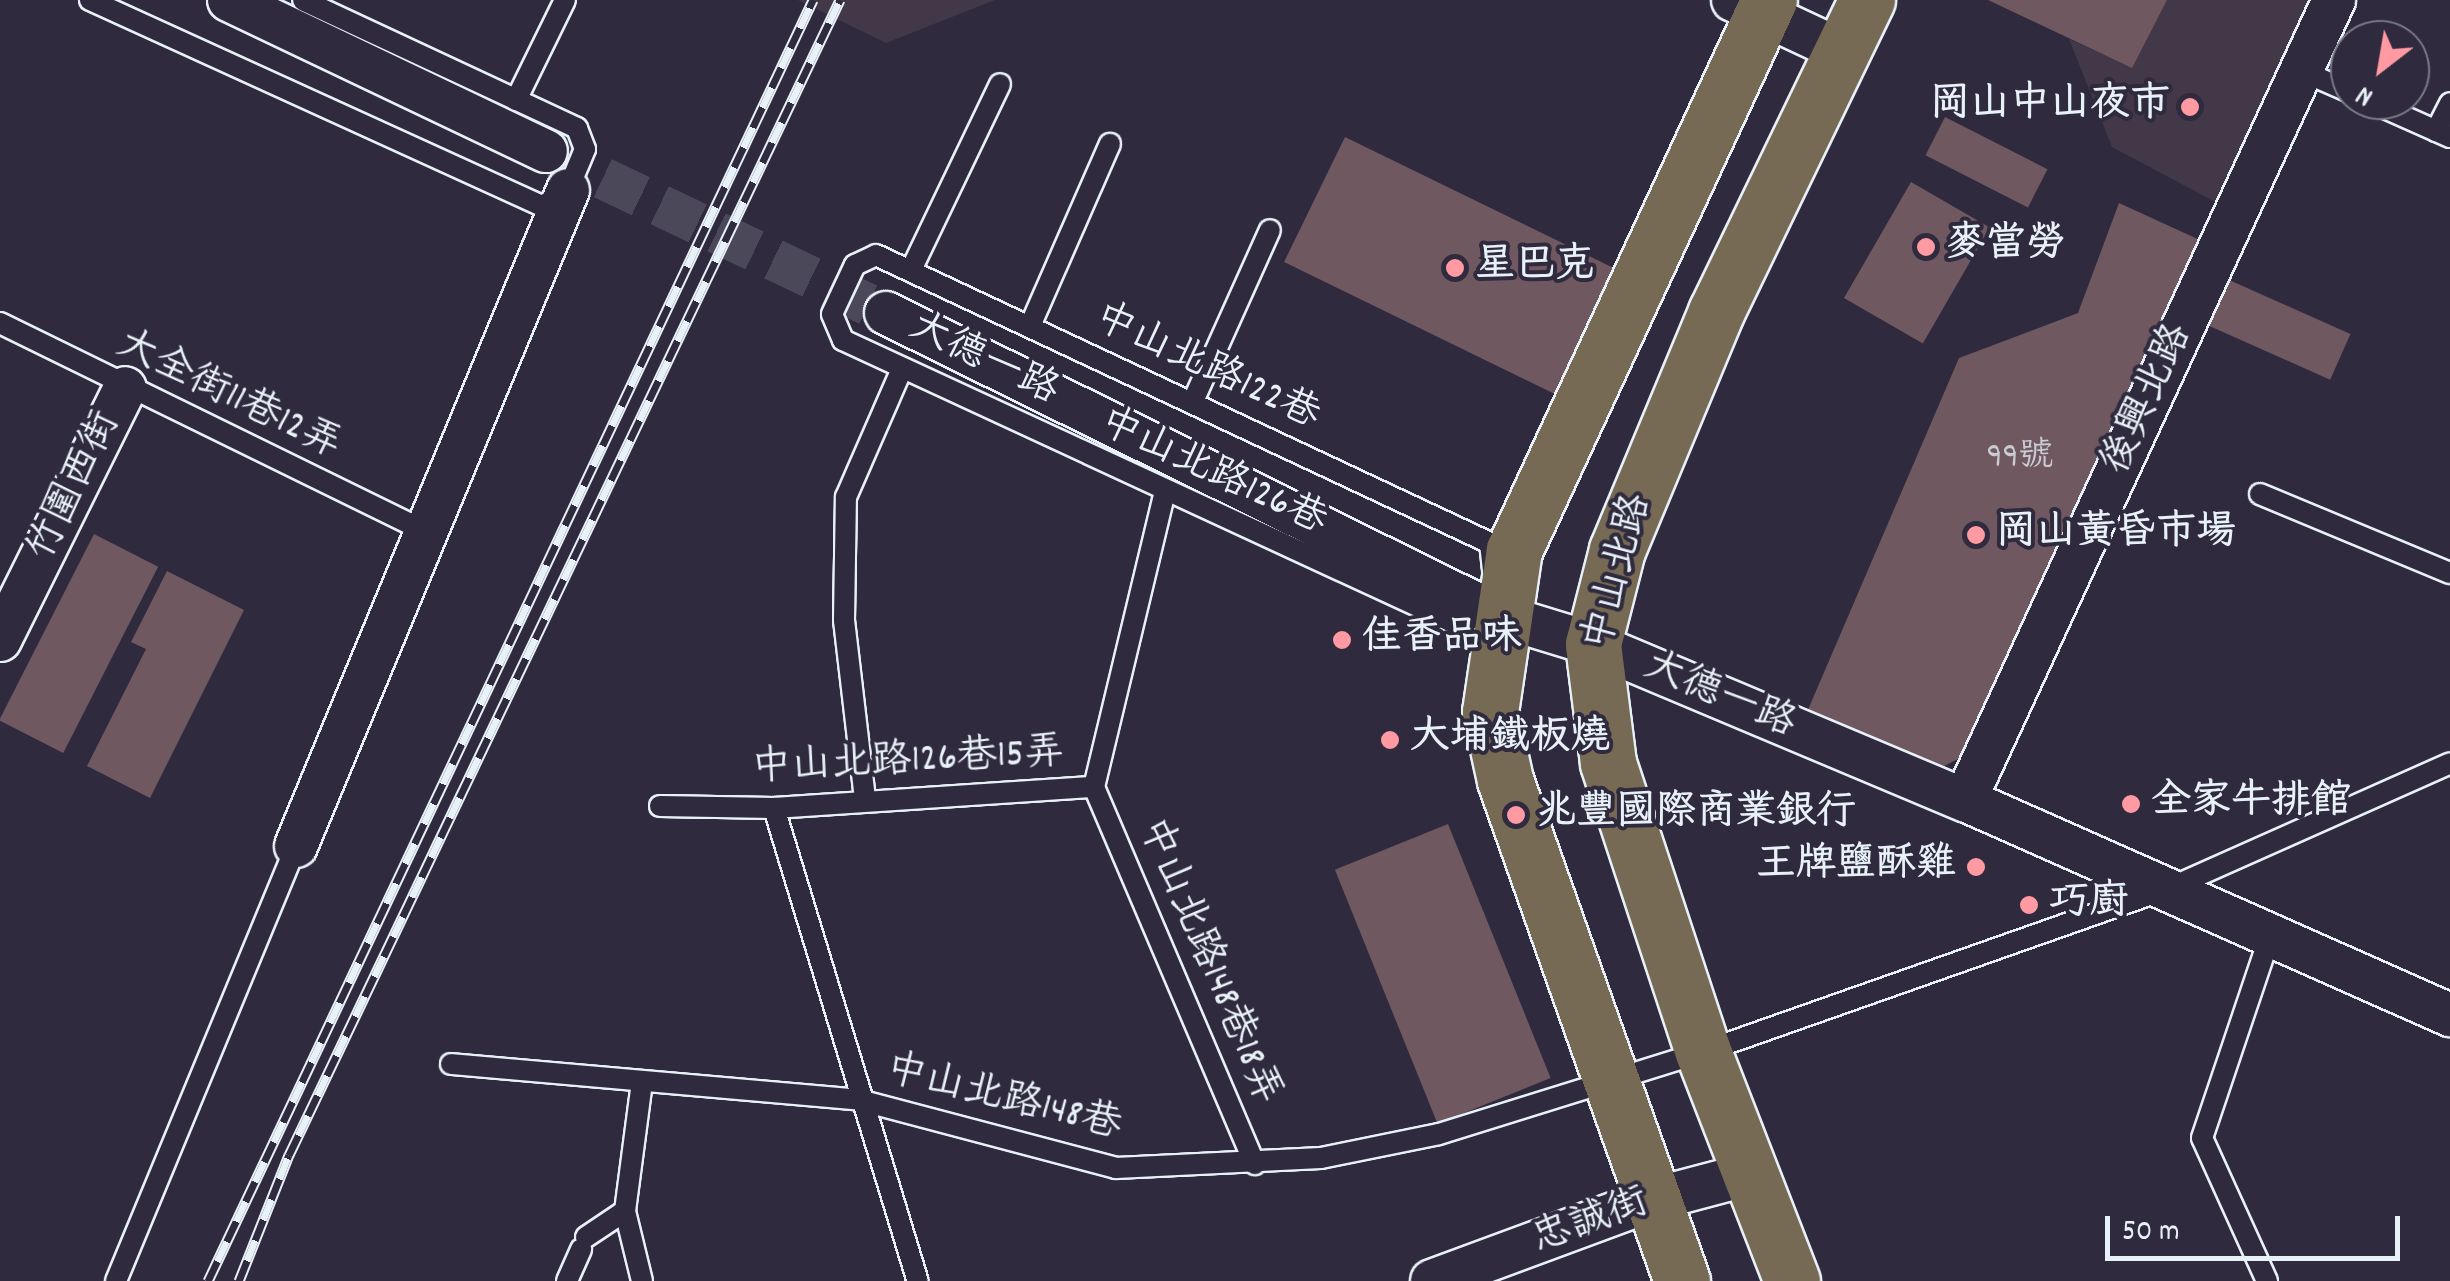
<!DOCTYPE html>
<html>
<head>
<meta charset="utf-8">
<style>
  body { margin:0 }
  #map { position:relative; width:2450px; height:1281px; overflow:hidden; background:#2f2a3d; font-family:Dekko,"LXGW WenKai TC",sans-serif }
  div>[style] { position:absolute }
  .built>* { inset:0; background:#423848 }
  .building>* { inset:0; background:#6f5860; transform-origin:0 0 }
  .minor-tunnel>* { height:42px; margin-top:-21px; transform-origin:0; background:repeating-linear-gradient(90deg,#4b4859 0 42px,transparent 0 63px) }
  .roads { filter:drop-shadow(2px 0 #e8f1f8) drop-shadow(-2px 0 #e8f1f8) drop-shadow(0 2px #e8f1f8) drop-shadow(0 -2px #e8f1f8) }
  .service>* { height:20px; margin:-10px; padding:0 10px; transform-origin:10px; border-radius:10px; background:#2f2a3d }
  .minor>* { height:42px; margin:-21px; padding:0 21px; transform-origin:21px; border-radius:21px; background:#2f2a3d }
  .primary>* { height:55px; margin:-27.5px; padding:0 27.5px; transform-origin:27.5px; border-radius:27.5px; background:#766a54 }
  .rail>* { height:11px; margin-top:-5.5px; transform-origin:0; background:repeating-linear-gradient(90deg,#2f2a3d 0 22px,#e8f1f8 0 44px); box-sizing:border-box; border-block:2px solid #e8f1f8 }
  .dots>* { width:28px; height:28px; translate:-50% -50%; box-sizing:border-box; border:5px solid #2f2a3d; border-radius:50% }
  span { translate:-50% -50%; white-space:nowrap; text-align:center; line-height:1.15; -webkit-text-stroke:8px #2f2a3d; paint-order:stroke }
  .number-label { font-size:35px; color:#cacbd2 }
  .number-label span { -webkit-text-stroke-width:0 }
  .poi-label { font-size:40px; color:#e8f1f8; font-weight:700 }
  .right { translate:-100% -50%; text-align:right }
  .left { translate:0 -50%; text-align:left }
  .street-label { font-size:40px; color:#e8f1f8 }
  .north { position:absolute; left:2330px; top:20px; width:100px; height:100px; box-sizing:border-box; background:#2f2a3d; border:2px solid #797a88; border-radius:50%; rotate:211deg; font-size:28px; font-weight:700; line-height:40px; text-align:center; color:#e8f1f8 }
  .north::after { content:''; display:block; margin:auto; width:35px; height:45px; background:#ff9aa2; clip-path:polygon(50% 0,100% 100%,50% 72%,0 100%) }
  .scale { position:absolute; left:2105px; top:1216px; width:295px; height:45px; box-sizing:border-box; border:5px solid #e8f1f8; border-top:0; padding-left:12px; font-size:30px; line-height:35px; white-space:nowrap; color:#e8f1f8; -webkit-text-stroke:8px #2f2a3d; paint-order:stroke }
</style>
</head>
<body>
<div id="map">
  <div class="built">
    <i style="clip-path:polygon(798px 0,995px 0,886px 43px)"></i>
    <i style="clip-path:polygon(2167px 0,2334px 0,2236px 213px,2112px 147px,2069px 39px,2131px 67px)"></i>
  </div>
  <div class="building">
    <i style="clip-path:polygon(1988px 0,2167px 0,2132px 68px)"></i>
    <i style="left:1945px;top:117px;width:115px;height:43px;rotate:27deg"></i>
    <i style="left:1345px;top:137px;width:312px;height:139px;rotate:26deg"></i>
    <i style="left:1911px;top:182px;width:91px;height:134px;rotate:30deg"></i>
    <i style="clip-path:polygon(2119px 203px,2202px 241px,1970px 753px,1944px 766px,1807px 712px,1959px 358px,2078px 313px)"></i>
    <i style="left:2218px;top:275px;width:145px;height:50px;rotate:24deg"></i>
    <i style="left:94px;top:534px;width:72px;height:209px;rotate:27deg"></i>
    <i style="clip-path:polygon(167px 571px,244px 610px,150px 798px,87px 766px,146px 649px,131px 642px)"></i>
    <i style="left:1448px;top:824px;width:274px;height:122px;rotate:68deg"></i>
  </div>
  <div class="minor-tunnel">
    <i style="left:546px;top:151px;width:377px;rotate:25.5deg"></i>
  </div>
  <div class="roads">
    <div class="service">
      <i style="left:90px;top:0;width:498px;rotate:24.5deg"></i>
      <i style="left:543px;top:206px;width:30px;rotate:-33deg"></i>
      <i style="left:568px;top:190px;width:44px;rotate:-67.5deg"></i>
      <i style="left:585px;top:149px;width:22px;rotate:-111deg"></i>
      <i style="left:577px;top:128px;width:302px;rotate:-155deg"></i>
      <i style="left:2302px;top:71px;width:52px;rotate:23.6deg"></i>
      <i style="left:516px;top:100px;width:111px;rotate:-63.9deg"></i>
      <i style="left:2367px;top:100px;width:91px;rotate:24deg"></i>
      <i style="left:2436px;top:131px;width:31px;rotate:-63deg"></i>
      <i style="left:876px;top:255px;width:678px;rotate:25.13deg"></i>
      <i style="left:1490px;top:543px;width:72px;rotate:83.7deg"></i>
      <i style="left:1498px;top:615px;width:48px;rotate:172.9deg"></i>
      <i style="left:1450px;top:621px;width:669px;rotate:-155.16deg"></i>
      <i style="left:843px;top:340px;width:28px;rotate:-113deg"></i>
      <i style="left:832px;top:314px;width:54px;rotate:-64.9deg"></i>
      <i style="left:855px;top:265px;width:23px;rotate:-25deg"></i>
      <i style="left:911px;top:270px;width:206px;rotate:-64.4deg"></i>
      <i style="left:0;top:323px;width:475px;rotate:26.1deg"></i>
      <i style="left:1030px;top:326px;width:199px;rotate:-66.3deg"></i>
      <i style="left:1194px;top:399px;width:185px;rotate:-65.8deg"></i>
      <i style="left:2260px;top:494px;width:206px;rotate:22.6deg"></i>
      <i style="left:1094px;top:787px;width:410px;rotate:66.9deg"></i>
      <i style="left:865px;top:799px;width:180px;rotate:-96.7deg"></i>
      <i style="left:844px;top:620px;width:123px;rotate:-89.1deg"></i>
      <i style="left:846px;top:497px;width:140px;rotate:-66.4deg"></i>
      <i style="left:660px;top:806px;width:114px;rotate:1deg"></i>
      <i style="left:774px;top:808px;width:321px;rotate:-3.8deg"></i>
      <i style="left:1094px;top:787px;width:304px;rotate:-76.5deg"></i>
      <i style="left:774px;top:808px;width:494px;rotate:73.1deg"></i>
      <i style="left:451px;top:1064px;width:410px;rotate:5deg"></i>
      <i style="left:859px;top:1100px;width:266px;rotate:14.8deg"></i>
      <i style="left:1116px;top:1168px;width:205px;rotate:-2.8deg"></i>
      <i style="left:1321px;top:1158px;width:120px;rotate:-11.5deg"></i>
      <i style="left:1439px;top:1134px;width:276px;rotate:-17.3deg"></i>
      <i style="left:1703px;top:1052px;width:497px;rotate:-19.4deg"></i>
      <i style="left:2172px;top:887px;width:304px;rotate:-24deg"></i>
      <i style="left:586px;top:1237px;width:47px;rotate:-33.7deg"></i>
      <i style="left:116px;top:1281px;width:471px;rotate:-67.5deg"></i>
      <i style="left:567px;top:1281px;width:35px;rotate:-66deg"></i>
      <i style="left:642px;top:1281px;width:72px;rotate:-103.7deg"></i>
      <i style="left:625px;top:1211px;width:130px;rotate:-82.5deg"></i>
      <i style="left:2267px;top:1281px;width:157px;rotate:-114.4deg"></i>
      <i style="left:2202px;top:1138px;width:219px;rotate:-71.4deg"></i>
    </div>
    <div class="minor">
      <i style="left:229px;top:0;width:351px;rotate:25.5deg"></i>
      <i style="left:1733px;top:0;width:120px;rotate:25.1deg"></i>
      <i style="left:886px;top:313px;width:682px;rotate:26.26deg"></i>
      <i style="left:1498px;top:615px;width:99px;rotate:17deg"></i>
      <i style="left:1593px;top:644px;width:403px;rotate:22.8deg"></i>
      <i style="left:1965px;top:800px;width:531px;rotate:23.91deg"></i>
      <i style="left:0;top:640px;width:281px;rotate:-63.6deg"></i>
      <i style="left:1965px;top:800px;width:881px;rotate:-65.24deg"></i>
      <i style="left:296px;top:846px;width:710px;rotate:-67.48deg"></i>
      <i style="left:1432px;top:1281px;width:233px;rotate:-20.3deg"></i>
      <i style="left:1651px;top:1200px;width:106px;rotate:-14.8deg"></i>
    </div>
    <div class="primary">
      <i style="left:1682px;top:1281px;width:531px;rotate:-109.46deg"></i>
      <i style="left:1505px;top:780px;width:70px;rotate:-102.4deg"></i>
      <i style="left:1490px;top:712px;width:164px;rotate:-81.6deg"></i>
      <i style="left:1514px;top:550px;width:606px;rotate:-65.13deg"></i>
      <i style="left:1792px;top:1281px;width:246px;rotate:-111.2deg"></i>
      <i style="left:1703px;top:1052px;width:304px;rotate:-108.2deg"></i>
      <i style="left:1608px;top:763px;width:120px;rotate:-97.2deg"></i>
      <i style="left:1593px;top:644px;width:97px;rotate:-75.7deg"></i>
      <i style="left:1617px;top:550px;width:258px;rotate:-67.4deg"></i>
      <i style="left:1716px;top:312px;width:347px;rotate:-64.2deg"></i>
    </div>
  </div>
  <div class="rail">
    <i style="left:208px;top:1281px;width:1417px;rotate:-64.72deg"></i>
    <i style="left:239px;top:1281px;width:136px;rotate:-68.4deg"></i>
    <i style="left:289px;top:1155px;width:1280px;rotate:-64.5deg"></i>
  </div>
  <div class="dots">
    <i style="left:2190px;top:107px;background:#ff9aa2"></i>
    <i style="left:1926px;top:247px;background:#ff9aa2"></i>
    <i style="left:1455px;top:268px;background:#ff9aa2"></i>
    <i style="left:1976px;top:535px;background:#ff9aa2"></i>
    <i style="left:1342px;top:640px;background:#ff9aa2"></i>
    <i style="left:1390px;top:740px;background:#ff9aa2"></i>
    <i style="left:2131px;top:804px;background:#ff9aa2"></i>
    <i style="left:1516px;top:815px;background:#ff9aa2"></i>
    <i style="left:1976px;top:867px;background:#ff9aa2"></i>
    <i style="left:2029px;top:905px;background:#ff9aa2"></i>
  </div>
  <div class="number-label">
    <span style="left:2020px;top:458px">99號</span>
  </div>
  <div class="poi-label">
    <span class="right" style="left:2170px;top:107px">岡山中山夜市</span>
    <span class="left" style="left:1946px;top:247px">麥當勞</span>
    <span class="left" style="left:1475px;top:268px">星巴克</span>
    <span class="left" style="left:1996px;top:535px">岡山黃昏市場</span>
    <span class="left" style="left:1362px;top:640px">佳香品味</span>
    <span class="left" style="left:1410px;top:740px">大埔鐵板燒</span>
    <span class="left" style="left:2151px;top:804px">全家牛排館</span>
    <span class="left" style="left:1536px;top:815px">兆豐國際商業銀行</span>
    <span class="right" style="left:1956px;top:867px">王牌鹽酥雞</span>
    <span class="left" style="left:2049px;top:905px">巧廚</span>
  </div>
  <div class="street-label">
    <span style="left:983px;top:361px;rotate:26deg">大德一路</span>
    <span style="left:1206px;top:369px;rotate:25deg">中山北路122巷</span>
    <span style="left:228px;top:397px;rotate:26deg">大全街11巷12弄</span>
    <span style="left:2149px;top:400px;rotate:-65deg">後興北路</span>
    <span style="left:1212px;top:474px;rotate:25deg">中山北路126巷</span>
    <span style="left:76px;top:487px;rotate:-64deg">竹圍西街</span>
    <span style="left:1620px;top:573px;rotate:-75deg">中山北路</span>
    <span style="left:1719px;top:697px;rotate:23deg">大德一路</span>
    <span style="left:908px;top:763px;rotate:-3deg">中山北路126巷15弄</span>
    <span style="left:1207px;top:962px;rotate:67deg">中山北路148巷18弄</span>
    <span style="left:1003px;top:1100px;rotate:14deg">中山北路148巷</span>
    <span style="left:1591px;top:1223px;rotate:-20deg">忠誠街</span>
  </div>
  <div class="north">N</div>
  <div class="scale">50 m</div>
</div>
</body>
</html>
